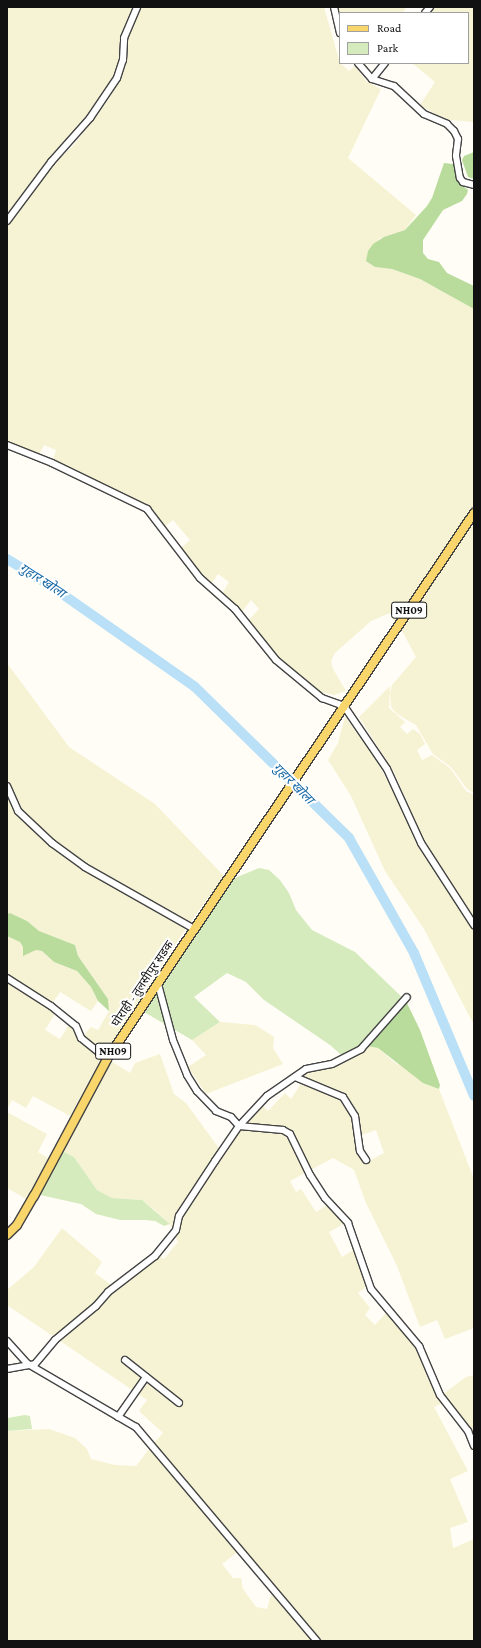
<!DOCTYPE html>
<html>
<head>
<meta charset="utf-8">
<style>
  body { margin:0 }
  #map { position:relative; width:481px; height:1648px; overflow:hidden; background:#fffdf5; font-family:"Crimson Pro","Noto Sans Devanagari",serif }
  div>[style] { position:absolute }
  .farmland>* { inset:0; background:#f6f3d4 }
  .green>* { inset:0; background:#d5ebbd }
  .forest>* { inset:0; background:#b9dc9c }
  .river>* { height:10px; margin:-5px; padding:0 5px; transform-origin:5px; border-radius:5px; background:#b9e0f7 }
  .roads { filter:drop-shadow(1px 0 #444) drop-shadow(-1px 0 #444) drop-shadow(0 1px #444) drop-shadow(0 -1px #444) }
  .minor>* { height:6px; margin:-3px; padding:0 3px; transform-origin:3px; border-radius:3px; background:#fff }
  .major>* { height:8px; margin:-4px; padding:0 4px; transform-origin:4px; border-radius:4px; background:#f9d66b }
  span { translate:-50% -50%; white-space:nowrap; text-align:center; line-height:1.15; -webkit-text-stroke:4px #fff; paint-order:stroke }
  .shield-label span { padding:1px 3px; background:#fff; border:1px solid; border-radius:3px; -webkit-text-stroke-width:0 }
  .shield-label { font-size:11px; color:#111; font-weight:700 }
  .street-label { font-size:12px; color:#111 }
  .water-label { font-size:13px; color:#1768a6; font-style:italic }
  .frame { position:absolute; inset:0; border:8px solid #111; pointer-events:none }
  .legend { position:absolute; left:339px; top:12px; width:130px; height:52px; box-sizing:border-box; background:#fff; border:1px solid #a0a0a0; margin:0; padding:5px 7px; list-style:none; font-size:12px; color:#111 }
  .legend li { display:flex; align-items:center; gap:8px; height:20px }
  .legend b { width:20px; border:1px solid #a0a0a0 }
</style>
</head>
<body>
<div id="map">
  <div class="farmland">
    <i style="clip-path:polygon(7px 7px,134px 7px,125px 25px,121px 59px,114px 77px,88px 116px,28px 186px,7px 216px)"></i>
    <i style="clip-path:polygon(140px 7px,324px 7px,340px 63px,349px 71px,355px 66px,366px 81px,381px 89px,348px 158px,416px 215px,405px 230px,379px 239px,375px 267px,392px 269px,420px 279px,474px 309px,474px 506px,395px 623px,390px 613px,371px 621px,335px 653px,331px 661px,333px 669px,346px 691px,334px 695px,316px 691px,278px 659px,248px 621px,259px 609px,251px 600px,241px 613px,221px 595px,229px 582px,218px 574px,210px 585px,181px 548px,190px 540px,173px 520px,163px 528px,147px 508px,53px 460px,56px 450px,44px 445px,39px 455px,7px 442px,7px 226px,53px 164px,73px 146px,108px 100px,120px 80px,127px 58px,126px 38px)"></i>
    <i style="clip-path:polygon(336px 7px,407px 7px,402px 13px,340px 13px,340px 22px)"></i>
    <i style="clip-path:polygon(433px 7px,474px 7px,474px 122px,450px 120px,435px 114px,420px 105px,435px 82px,412px 63px,468px 63px,468px 13px,428px 13px)"></i>
    <i style="clip-path:polygon(474px 519px,474px 793px,467px 789px,451px 767px,433px 754px,416px 725px,397px 714px,391px 707px,390px 694px,392px 685px,416px 657px,401px 629px)"></i>
    <i style="clip-path:polygon(7px 663px,69px 747px,155px 804px,224px 876px,182px 934px,105px 1055px,83px 1036px,91px 1027px,98px 1030px,109px 1011px,108px 999px,78px 956px,75px 945px,39px 931px,27px 921px,10px 913px,7px 914px)"></i>
    <i style="clip-path:polygon(390px 686px,389px 708px,405px 722px,400px 727px,407px 734px,413px 729px,420px 734px,425px 744px,417px 750px,422px 760px,432px 755px,450px 768px,466px 791px,474px 795px,474px 922px,425px 843px,394px 772px,359px 717px)"></i>
    <i style="clip-path:polygon(345px 717px,372px 753px,391px 787px,419px 846px,474px 932px,474px 1025px,424px 929px,385px 871px,351px 796px,328px 760px,338px 743px)"></i>
    <i style="clip-path:polygon(7px 936px,20px 942px,23px 947px,23px 955px,36px 950px,42px 951px,54px 962px,77px 971px,91px 987px,98px 1001px,91px 1011px,60px 992px,51px 1005px,7px 977px)"></i>
    <i style="clip-path:polygon(7px 980px,56px 1012px,45px 1030px,60px 1039px,69px 1025px,102px 1057px,70px 1116px,33px 1096px,26px 1108px,12px 1100px,7px 1109px)"></i>
    <i style="clip-path:polygon(220px 1022px,255px 1025px,274px 1037px,273px 1048px,283px 1064px,206px 1094px,188px 1067px,206px 1055px,192px 1040px)"></i>
    <i style="clip-path:polygon(evenodd,367px 1046px,378px 1048px,394px 1062px,439px 1089px,474px 1179px,474px 1328px,445px 1339px,437px 1320px,420px 1327px,397px 1266px,366px 1203px,354px 1170px,333px 1158px,290px 1181px,296px 1192px,301px 1189px,316px 1212px,329px 1204px,345px 1223px,329px 1232px,342px 1257px,355px 1249px,367px 1286px,358px 1293px,370px 1308px,365px 1315px,375px 1325px,387px 1312px,416px 1346px,428px 1379px,443px 1403px,434px 1407px,468px 1471px,450px 1479px,468px 1522px,450px 1528px,453px 1548px,474px 1539px,474px 1641px,320px 1641px,153px 1444px,163px 1433px,139px 1411px,147px 1400px,7px 1305px,7px 1290px,34px 1267px,62px 1228px,102px 1262px,95px 1273px,115px 1288px,159px 1255px,164px 1259px,178px 1242px,170px 1224px,156px 1211px,142px 1200px,112px 1198px,97px 1190px,74px 1157px,62px 1151px,111px 1061px,130px 1073px,135px 1063px,160px 1054px,174px 1094px,186px 1103px,221px 1151px,259px 1102px,268px 1111px,285px 1093px,291px 1099px,304px 1079px,298px 1076px,306px 1071px,333px 1067px,367px 1046px,376px 1130px,384px 1153px,369px 1161px,361px 1151px,359px 1136px,376px 1130px)"></i>
    <i style="clip-path:polygon(7px 1112px,47px 1134px,38px 1152px,48px 1158px,28px 1200px,7px 1188px)"></i>
    <i style="clip-path:polygon(474px 1375px,474px 1437px,443px 1394px,466px 1377px)"></i>
    <i style="clip-path:polygon(49px 1429px,75px 1438px,87px 1449px,91px 1459px,115px 1465px,136px 1466px,150px 1448px,240px 1550px,222px 1564px,233px 1578px,241px 1578px,243px 1589px,256px 1607px,267px 1609px,271px 1595px,275px 1595px,314px 1641px,7px 1641px,7px 1431px)"></i>
  </div>
  <div class="green">
    <i style="clip-path:polygon(259px 868px,269px 870px,280px 880px,289px 893px,296px 910px,312px 930px,355px 952px,406px 1001px,367px 1046px,347px 1060px,330px 1045px,264px 1000px,246px 982px,227px 973px,194px 997px,220px 1022px,192px 1040px,144px 1012px,235px 878px)"></i>
    <i style="clip-path:polygon(62px 1151px,74px 1157px,97px 1190px,112px 1198px,142px 1200px,170px 1224px,164px 1226px,155px 1221px,145px 1220px,120px 1220px,96px 1214px,81px 1204px,40px 1195px)"></i>
    <i style="clip-path:polygon(25px 1415px,30px 1416px,32px 1429px,7px 1431px,7px 1418px)"></i>
  </div>
  <div class="forest">
    <i style="clip-path:polygon(474px 152px,474px 179px,468px 177px,462px 160px,464px 156px)"></i>
    <i style="clip-path:polygon(444px 163px,453px 164px,456px 168px,458px 182px,468px 190px,467px 194px,462px 201px,443px 210px,423px 240px,423px 253px,428px 259px,439px 262px,447px 273px,474px 286px,474px 309px,420px 279px,392px 269px,375px 267px,366px 261px,368px 251px,373px 244px,384px 237px,405px 230px,427px 206px,432px 198px)"></i>
    <i style="clip-path:polygon(10px 913px,27px 921px,39px 931px,75px 945px,78px 956px,108px 999px,109px 1011px,98px 1001px,91px 987px,77px 971px,54px 962px,42px 951px,36px 950px,23px 956px,23px 947px,20px 942px,7px 936px,7px 914px)"></i>
    <i style="clip-path:polygon(406px 1001px,420px 1030px,440px 1085px,439px 1089px,423px 1083px,378px 1048px,367px 1046px)"></i>
  </div>
  <div class="river">
    <i style="left:7px;top:559px;width:48px;rotate:31.4deg"></i>
    <i style="left:48px;top:584px;width:179px;rotate:35deg"></i>
    <i style="left:195px;top:687px;width:216px;rotate:44.4deg"></i>
    <i style="left:349px;top:838px;width:132px;rotate:60.5deg"></i>
    <i style="left:414px;top:953px;width:155px;rotate:67.2deg"></i>
  </div>
  <div class="roads">
    <div class="minor">
      <i style="left:334px;top:7px;width:27px;rotate:77deg"></i>
      <i style="left:425px;top:13px;width:8px;rotate:-50deg"></i>
      <i style="left:358px;top:63px;width:21px;rotate:49deg"></i>
      <i style="left:372px;top:79px;width:23px;rotate:18deg"></i>
      <i style="left:394px;top:86px;width:41px;rotate:43deg"></i>
      <i style="left:424px;top:114px;width:25px;rotate:23deg"></i>
      <i style="left:447px;top:124px;width:10px;rotate:45deg"></i>
      <i style="left:454px;top:131px;width:9px;rotate:63deg"></i>
      <i style="left:458px;top:139px;width:17px;rotate:97deg"></i>
      <i style="left:456px;top:156px;width:22px;rotate:80deg"></i>
      <i style="left:460px;top:178px;width:5px;rotate:53deg"></i>
      <i style="left:463px;top:182px;width:11px;rotate:15deg"></i>
      <i style="left:372px;top:79px;width:21px;rotate:-51deg"></i>
      <i style="left:7px;top:221px;width:74px;rotate:-53.3deg"></i>
      <i style="left:51px;top:162px;width:59px;rotate:-48.4deg"></i>
      <i style="left:90px;top:118px;width:48px;rotate:-56deg"></i>
      <i style="left:117px;top:78px;width:19px;rotate:-72deg"></i>
      <i style="left:123px;top:60px;width:22px;rotate:-87deg"></i>
      <i style="left:124px;top:38px;width:34px;rotate:-67deg"></i>
      <i style="left:7px;top:445px;width:48px;rotate:21.8deg"></i>
      <i style="left:52px;top:463px;width:106px;rotate:25.8deg"></i>
      <i style="left:147px;top:509px;width:87px;rotate:52.5deg"></i>
      <i style="left:200px;top:578px;width:47px;rotate:41.5deg"></i>
      <i style="left:235px;top:609px;width:65px;rotate:51.2deg"></i>
      <i style="left:276px;top:660px;width:60px;rotate:39.6deg"></i>
      <i style="left:322px;top:698px;width:23px;rotate:20deg"></i>
      <i style="left:344px;top:706px;width:76px;rotate:55.7deg"></i>
      <i style="left:387px;top:769px;width:81px;rotate:65.3deg"></i>
      <i style="left:421px;top:843px;width:98px;rotate:57.1deg"></i>
      <i style="left:7px;top:786px;width:27px;rotate:66deg"></i>
      <i style="left:18px;top:811px;width:47px;rotate:43.3deg"></i>
      <i style="left:52px;top:843px;width:41px;rotate:36deg"></i>
      <i style="left:85px;top:867px;width:125px;rotate:29.6deg"></i>
      <i style="left:7px;top:978px;width:52px;rotate:32.5deg"></i>
      <i style="left:51px;top:1006px;width:32px;rotate:39deg"></i>
      <i style="left:76px;top:1026px;width:13px;rotate:67deg"></i>
      <i style="left:81px;top:1038px;width:33px;rotate:39deg"></i>
      <i style="left:158px;top:984px;width:58px;rotate:75deg"></i>
      <i style="left:173px;top:1040px;width:38px;rotate:68deg"></i>
      <i style="left:187px;top:1075px;width:19px;rotate:58deg"></i>
      <i style="left:197px;top:1091px;width:28px;rotate:46deg"></i>
      <i style="left:216px;top:1111px;width:16px;rotate:22deg"></i>
      <i style="left:231px;top:1117px;width:12px;rotate:48deg"></i>
      <i style="left:239px;top:1126px;width:44px;rotate:5.2deg"></i>
      <i style="left:283px;top:1130px;width:8px;rotate:30deg"></i>
      <i style="left:290px;top:1134px;width:46px;rotate:64deg"></i>
      <i style="left:310px;top:1175px;width:27px;rotate:57deg"></i>
      <i style="left:325px;top:1198px;width:34px;rotate:47deg"></i>
      <i style="left:348px;top:1223px;width:70px;rotate:70.8deg"></i>
      <i style="left:371px;top:1289px;width:75px;rotate:49.9deg"></i>
      <i style="left:419px;top:1346px;width:53px;rotate:66.8deg"></i>
      <i style="left:440px;top:1395px;width:46px;rotate:52.1deg"></i>
      <i style="left:468px;top:1431px;width:16px;rotate:68deg"></i>
      <i style="left:295px;top:1077px;width:52px;rotate:22.6deg"></i>
      <i style="left:343px;top:1097px;width:22px;rotate:58deg"></i>
      <i style="left:355px;top:1116px;width:35px;rotate:82deg"></i>
      <i style="left:360px;top:1151px;width:11px;rotate:56deg"></i>
      <i style="left:7px;top:1341px;width:31px;rotate:48deg"></i>
      <i style="left:28px;top:1364px;width:125px;rotate:30.3deg"></i>
      <i style="left:136px;top:1427px;width:280px;rotate:49.8deg"></i>
      <i style="left:125px;top:1360px;width:69px;rotate:38.5deg"></i>
      <i style="left:7px;top:1369px;width:28px;rotate:-10deg"></i>
      <i style="left:35px;top:1364px;width:31px;rotate:-50deg"></i>
      <i style="left:55px;top:1340px;width:53px;rotate:-39.7deg"></i>
      <i style="left:96px;top:1306px;width:18px;rotate:-49deg"></i>
      <i style="left:108px;top:1292px;width:59px;rotate:-37.5deg"></i>
      <i style="left:155px;top:1256px;width:33px;rotate:-51deg"></i>
      <i style="left:176px;top:1230px;width:14px;rotate:-78deg"></i>
      <i style="left:179px;top:1216px;width:66px;rotate:-56.8deg"></i>
      <i style="left:215px;top:1161px;width:42px;rotate:-55.6deg"></i>
      <i style="left:239px;top:1126px;width:41px;rotate:-47deg"></i>
      <i style="left:267px;top:1096px;width:47px;rotate:-34.7deg"></i>
      <i style="left:306px;top:1069px;width:26px;rotate:-11deg"></i>
      <i style="left:332px;top:1064px;width:33px;rotate:-27deg"></i>
      <i style="left:361px;top:1049px;width:69px;rotate:-48.5deg"></i>
      <i style="left:118px;top:1417px;width:49px;rotate:-55deg"></i>
    </div>
    <div class="major">
      <i style="left:7px;top:1235px;width:14px;rotate:-45deg"></i>
      <i style="left:17px;top:1225px;width:34px;rotate:-60deg"></i>
      <i style="left:34px;top:1196px;width:155px;rotate:-61.9deg"></i>
      <i style="left:107px;top:1059px;width:658px;rotate:-56.09deg"></i>
    </div>
  </div>
  <div class="shield-label">
    <span style="left:409px;top:610px">NH09</span>
    <span style="left:113px;top:1051px">NH09</span>
  </div>
  <div class="street-label">
    <span style="left:143px;top:984px;rotate:-56deg">घोराही - तुलसीपुर सडक</span>
  </div>
  <div class="water-label">
    <span style="left:42px;top:581px;rotate:33deg">गुहार खोला</span>
    <span style="left:293px;top:784px;rotate:45deg">गुहार खोला</span>
  </div>
  <div class="frame"></div>
  <ul class="legend">
  <li><b style="height:5px;background:#f9d66b"></b>Road</li>
  <li><b style="height:11px;background:#d5ebbd"></b>Park</li>
  </ul>
</div>
</body>
</html>
